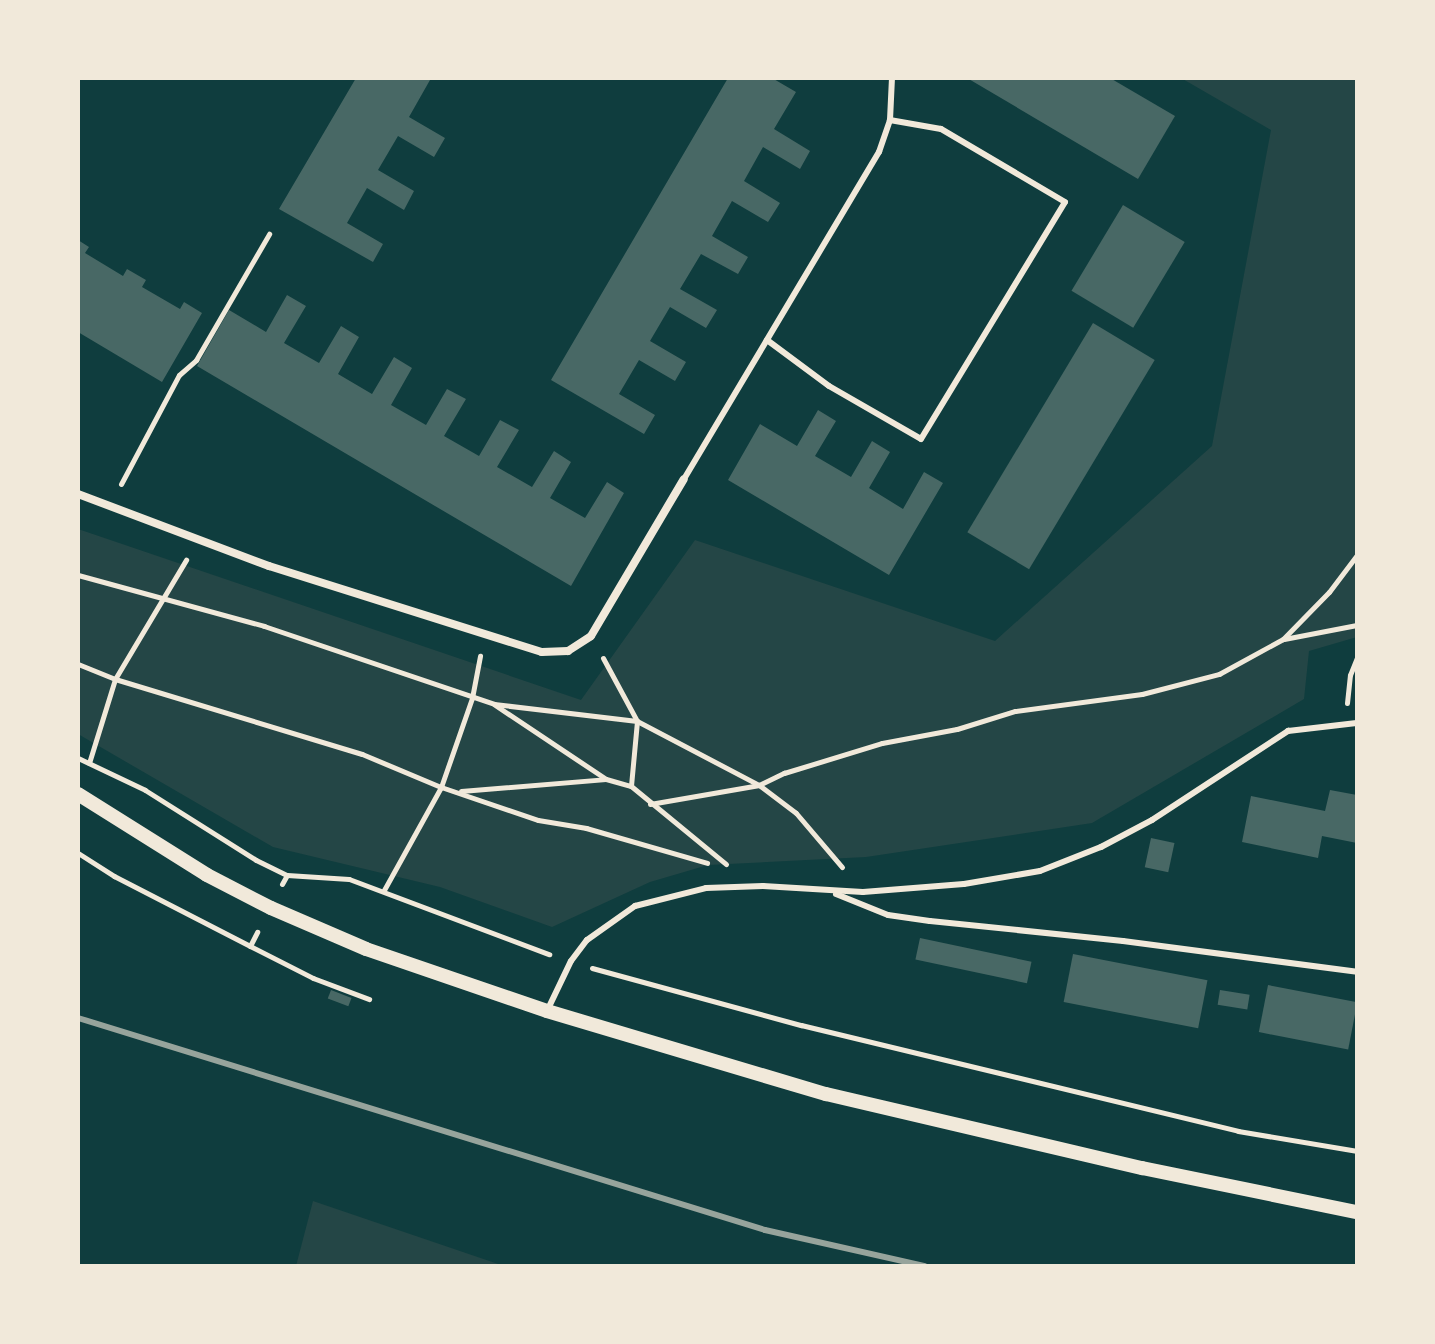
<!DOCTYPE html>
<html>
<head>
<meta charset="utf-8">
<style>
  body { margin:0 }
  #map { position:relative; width:1435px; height:1344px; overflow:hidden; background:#0f3d3e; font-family:Manrope,sans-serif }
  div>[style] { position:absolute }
  .green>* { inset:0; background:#244646 }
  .building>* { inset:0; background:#486865; transform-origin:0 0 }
  .path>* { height:5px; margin:-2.5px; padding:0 2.5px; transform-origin:2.5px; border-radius:2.5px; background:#f1e9da }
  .service>* { height:6px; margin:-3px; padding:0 3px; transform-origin:3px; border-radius:3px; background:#f1e9da }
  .minor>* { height:8px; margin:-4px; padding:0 4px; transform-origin:4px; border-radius:4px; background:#f1e9da }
  .tertiary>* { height:14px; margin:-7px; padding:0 7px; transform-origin:7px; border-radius:7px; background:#f1e9da }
  .rail>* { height:6px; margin:-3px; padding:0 3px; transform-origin:3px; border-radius:3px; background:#97a49c }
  span { translate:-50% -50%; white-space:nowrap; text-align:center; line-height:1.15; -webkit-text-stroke:6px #f1e9da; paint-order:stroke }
  .frame { position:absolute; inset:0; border:80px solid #f1e9da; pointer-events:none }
</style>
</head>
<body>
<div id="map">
  <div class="green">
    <i style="clip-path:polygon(1181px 78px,1357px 78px,1357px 637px,1309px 651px,1304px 699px,1092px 823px,866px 857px,708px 865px,650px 882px,552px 927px,440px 887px,273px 847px,78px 734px,78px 529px,581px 700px,695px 540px,995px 641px,1212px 446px,1271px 130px)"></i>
    <i style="clip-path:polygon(313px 1201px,504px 1266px,296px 1266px)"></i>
  </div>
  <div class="building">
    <i style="clip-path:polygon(356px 78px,430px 80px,409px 117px,445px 138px,434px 157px,398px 136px,378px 170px,414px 191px,404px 210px,367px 188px,347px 223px,383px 244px,373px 262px,279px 209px)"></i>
    <i style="clip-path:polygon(728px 78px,772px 78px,796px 92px,774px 129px,810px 151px,800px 169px,763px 147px,744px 181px,780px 203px,768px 222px,732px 201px,712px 236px,748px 257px,738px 274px,701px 254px,680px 289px,717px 310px,706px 328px,670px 307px,650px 341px,686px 362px,675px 381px,639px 360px,619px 394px,655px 415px,644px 434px,551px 380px)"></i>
    <i style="clip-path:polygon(967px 78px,1110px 78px,1175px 116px,1138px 179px)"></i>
    <i style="left:1123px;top:205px;width:72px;height:100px;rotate:31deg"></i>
    <i style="clip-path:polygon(78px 240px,89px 247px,85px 253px,123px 276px,127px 269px,146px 280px,142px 287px,180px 309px,184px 302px,202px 313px,162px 382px,78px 332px)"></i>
    <i style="clip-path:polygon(287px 295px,306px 306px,284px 343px,319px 363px,341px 326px,359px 337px,338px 374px,372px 394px,394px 357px,412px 368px,391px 405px,426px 425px,447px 389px,466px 399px,444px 436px,479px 456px,500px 420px,519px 430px,497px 467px,532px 487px,554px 451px,571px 462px,550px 498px,585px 518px,607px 482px,624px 493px,571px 586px,197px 366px,229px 310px,266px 332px)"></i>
    <i style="left:1093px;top:323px;width:72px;height:244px;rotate:31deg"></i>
    <i style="clip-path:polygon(818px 410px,836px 421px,815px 456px,851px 477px,872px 441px,890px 452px,869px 488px,903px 509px,924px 472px,943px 483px,889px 575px,728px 480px,760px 424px,797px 446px)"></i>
    <i style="clip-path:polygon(1330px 790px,1357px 795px,1357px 843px,1322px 836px,1318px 858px,1242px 842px,1251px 796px,1325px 811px)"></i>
    <i style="left:1151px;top:838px;width:24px;height:30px;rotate:12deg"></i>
    <i style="left:920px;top:938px;width:114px;height:22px;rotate:12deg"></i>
    <i style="left:1073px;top:954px;width:137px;height:49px;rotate:11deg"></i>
    <i style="left:1268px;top:985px;width:91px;height:48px;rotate:11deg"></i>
    <i style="left:331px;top:990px;width:22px;height:9px;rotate:21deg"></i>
    <i style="left:1220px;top:990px;width:30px;height:15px;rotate:9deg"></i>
  </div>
  <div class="path">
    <i style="left:121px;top:484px;width:123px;rotate:-62deg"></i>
    <i style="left:179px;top:375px;width:23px;rotate:-41deg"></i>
    <i style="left:196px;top:360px;width:146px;rotate:-59.9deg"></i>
    <i style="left:78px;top:575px;width:193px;rotate:15.3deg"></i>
    <i style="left:264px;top:626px;width:243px;rotate:18.7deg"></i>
    <i style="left:494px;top:704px;width:144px;rotate:6.8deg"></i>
    <i style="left:637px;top:721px;width:138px;rotate:27.7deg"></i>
    <i style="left:759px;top:785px;width:46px;rotate:37.1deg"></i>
    <i style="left:796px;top:813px;width:71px;rotate:49.6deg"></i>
    <i style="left:1284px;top:639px;width:74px;rotate:-10.9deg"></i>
    <i style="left:603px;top:658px;width:72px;rotate:61.6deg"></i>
    <i style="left:637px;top:721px;width:65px;rotate:95.3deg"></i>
    <i style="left:78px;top:664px;width:40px;rotate:22deg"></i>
    <i style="left:115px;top:679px;width:258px;rotate:16.9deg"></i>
    <i style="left:362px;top:754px;width:86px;rotate:22.7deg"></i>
    <i style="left:441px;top:787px;width:102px;rotate:18.8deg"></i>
    <i style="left:538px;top:820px;width:49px;rotate:9.5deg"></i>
    <i style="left:586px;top:828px;width:126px;rotate:16.1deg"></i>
    <i style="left:1347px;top:703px;width:28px;rotate:-84deg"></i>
    <i style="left:1350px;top:675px;width:18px;rotate:-68deg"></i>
    <i style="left:495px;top:705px;width:133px;rotate:33.7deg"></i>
    <i style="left:606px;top:779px;width:26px;rotate:16deg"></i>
    <i style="left:631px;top:786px;width:123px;rotate:39.4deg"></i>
    <i style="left:78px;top:758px;width:74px;rotate:25.5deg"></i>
    <i style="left:145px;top:790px;width:131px;rotate:32.2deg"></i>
    <i style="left:256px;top:860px;width:34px;rotate:26deg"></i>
    <i style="left:89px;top:763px;width:88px;rotate:-72.8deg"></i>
    <i style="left:115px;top:679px;width:139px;rotate:-59.2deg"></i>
    <i style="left:461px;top:791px;width:145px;rotate:-4.7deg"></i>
    <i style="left:650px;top:804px;width:111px;rotate:-9.9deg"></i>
    <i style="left:759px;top:785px;width:28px;rotate:-26deg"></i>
    <i style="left:784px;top:773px;width:102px;rotate:-17deg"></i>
    <i style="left:882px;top:743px;width:76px;rotate:-10.6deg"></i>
    <i style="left:957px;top:729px;width:61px;rotate:-17.2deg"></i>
    <i style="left:1015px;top:711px;width:128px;rotate:-7.6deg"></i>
    <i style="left:1142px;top:694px;width:80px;rotate:-14.6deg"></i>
    <i style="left:1219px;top:674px;width:73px;rotate:-28.7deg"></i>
    <i style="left:1283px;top:639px;width:66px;rotate:-45.6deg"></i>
    <i style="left:1329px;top:592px;width:46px;rotate:-52.9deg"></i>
    <i style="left:78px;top:853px;width:43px;rotate:32.6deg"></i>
    <i style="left:114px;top:876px;width:153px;rotate:27.2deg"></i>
    <i style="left:250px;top:946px;width:16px;rotate:-63deg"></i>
    <i style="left:282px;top:884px;width:10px;rotate:-61deg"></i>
    <i style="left:287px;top:875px;width:62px;rotate:3.7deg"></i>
    <i style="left:349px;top:879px;width:214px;rotate:20.6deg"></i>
    <i style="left:384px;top:890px;width:118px;rotate:-61deg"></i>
    <i style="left:441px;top:787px;width:94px;rotate:-70.8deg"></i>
    <i style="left:472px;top:698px;width:43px;rotate:-79.2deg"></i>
    <i style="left:250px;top:946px;width:71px;rotate:26.9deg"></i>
    <i style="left:313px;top:978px;width:60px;rotate:20.6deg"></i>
    <i style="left:592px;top:968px;width:217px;rotate:15.3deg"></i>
    <i style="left:801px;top:1025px;width:450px;rotate:13.6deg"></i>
    <i style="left:1238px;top:1131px;width:121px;rotate:9.5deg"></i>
  </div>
  <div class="service">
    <i style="left:767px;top:340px;width:77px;rotate:36.6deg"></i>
    <i style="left:829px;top:386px;width:106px;rotate:29.9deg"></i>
    <i style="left:921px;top:439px;width:277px;rotate:-58.7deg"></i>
    <i style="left:1065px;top:202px;width:144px;rotate:-149.5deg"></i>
    <i style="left:941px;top:129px;width:52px;rotate:-170deg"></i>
    <i style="left:684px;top:479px;width:381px;rotate:-59.2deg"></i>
    <i style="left:879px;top:152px;width:34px;rotate:-71deg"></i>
    <i style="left:890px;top:120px;width:42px;rotate:-87.3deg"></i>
    <i style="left:836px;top:894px;width:56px;rotate:22deg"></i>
    <i style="left:888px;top:915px;width:42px;rotate:8.1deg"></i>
    <i style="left:930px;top:921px;width:194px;rotate:5.9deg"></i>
    <i style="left:1123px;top:941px;width:236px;rotate:7.5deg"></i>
    <i style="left:547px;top:1011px;width:55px;rotate:-64.4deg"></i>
    <i style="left:571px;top:961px;width:26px;rotate:-53deg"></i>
    <i style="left:587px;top:940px;width:59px;rotate:-35.3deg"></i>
    <i style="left:635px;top:906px;width:73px;rotate:-14.2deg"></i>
    <i style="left:706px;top:888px;width:57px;rotate:-2deg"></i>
    <i style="left:763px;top:886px;width:100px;rotate:3.4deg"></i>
    <i style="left:863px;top:892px;width:101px;rotate:-4.5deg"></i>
    <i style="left:964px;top:884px;width:77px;rotate:-9.7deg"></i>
    <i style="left:1040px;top:871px;width:66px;rotate:-21.5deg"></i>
    <i style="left:1101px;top:847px;width:58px;rotate:-27.9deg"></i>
    <i style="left:1152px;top:820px;width:163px;rotate:-33.2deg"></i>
    <i style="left:1288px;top:731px;width:69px;rotate:-6.6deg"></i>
  </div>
  <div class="minor">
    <i style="left:78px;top:494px;width:204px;rotate:20.7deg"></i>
    <i style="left:269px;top:566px;width:286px;rotate:17.5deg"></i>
    <i style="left:542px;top:652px;width:26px;rotate:-2deg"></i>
    <i style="left:568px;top:651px;width:27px;rotate:-33deg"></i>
    <i style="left:591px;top:636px;width:182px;rotate:-59.4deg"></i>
  </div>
  <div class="tertiary">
    <i style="left:78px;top:794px;width:152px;rotate:32.1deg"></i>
    <i style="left:207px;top:875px;width:72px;rotate:27.3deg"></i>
    <i style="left:271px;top:908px;width:103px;rotate:23.3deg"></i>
    <i style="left:366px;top:949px;width:191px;rotate:18.9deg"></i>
    <i style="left:547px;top:1011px;width:291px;rotate:16.6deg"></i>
    <i style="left:826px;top:1094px;width:325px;rotate:13.2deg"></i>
    <i style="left:1142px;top:1168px;width:219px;rotate:11.6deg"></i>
  </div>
  <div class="rail">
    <i style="left:78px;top:1018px;width:719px;rotate:17.15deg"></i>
    <i style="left:765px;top:1230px;width:164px;rotate:12.7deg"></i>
  </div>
  <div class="frame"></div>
</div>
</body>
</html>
